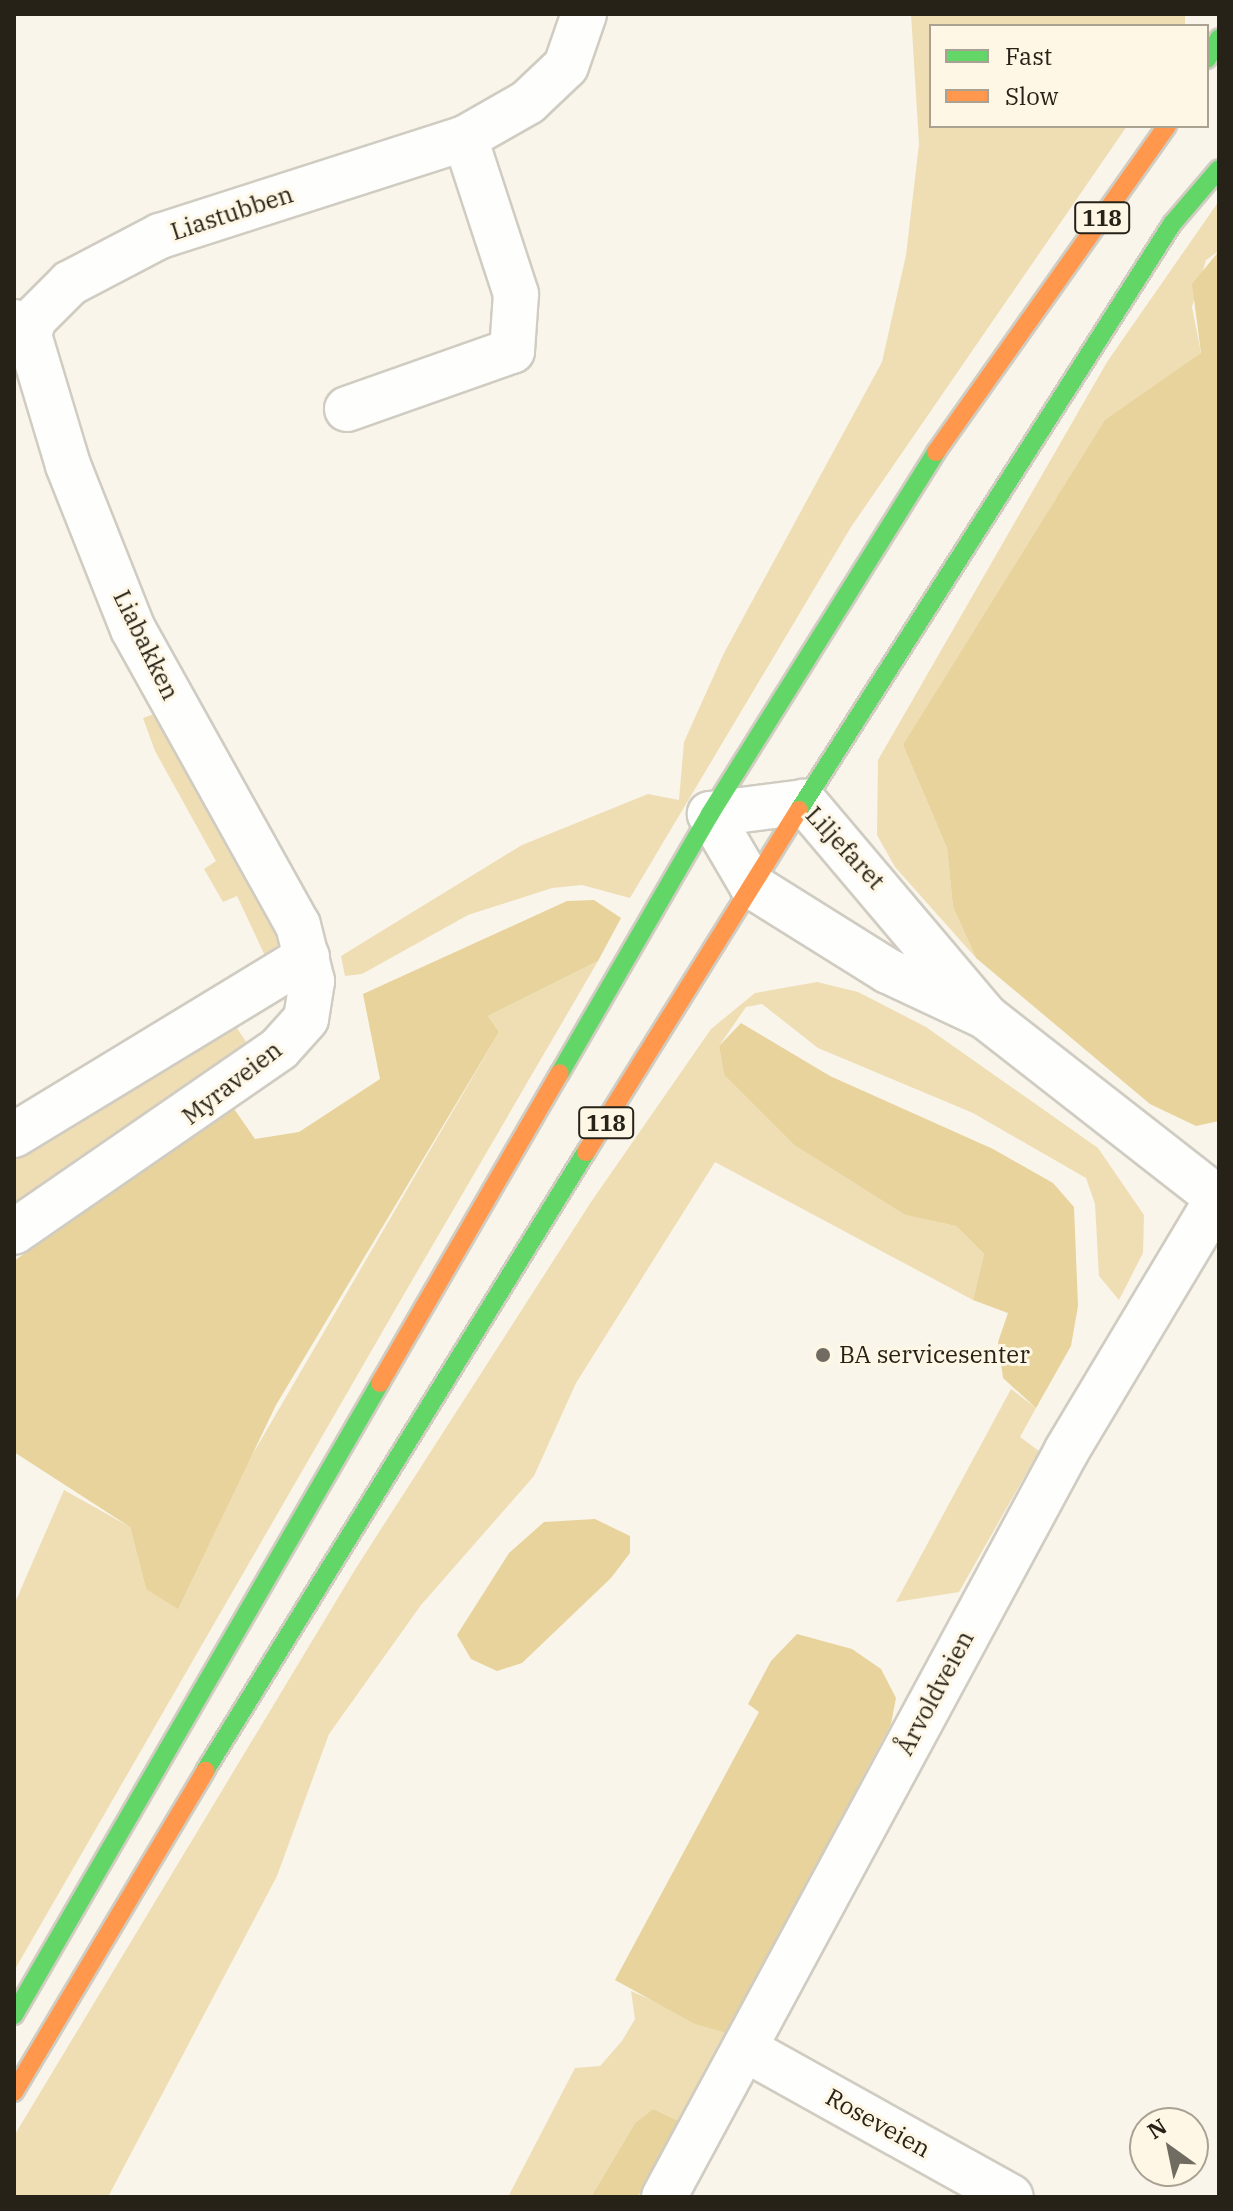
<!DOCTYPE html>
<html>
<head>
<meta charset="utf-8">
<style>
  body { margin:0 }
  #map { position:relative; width:1233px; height:2211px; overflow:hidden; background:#f9f5eb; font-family:"IBM Plex Serif",serif }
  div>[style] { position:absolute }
  .green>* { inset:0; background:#efdeb3 }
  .forest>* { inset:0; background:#e7d39b }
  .roads { filter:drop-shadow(2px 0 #d0ccc2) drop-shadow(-2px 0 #d0ccc2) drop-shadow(0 2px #d0ccc2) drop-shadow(0 -2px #d0ccc2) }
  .street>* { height:44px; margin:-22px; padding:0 22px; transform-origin:22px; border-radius:22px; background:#fefefc }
  .fast>* { height:18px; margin:-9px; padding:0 9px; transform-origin:9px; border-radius:9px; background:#63d668 }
  .slow>* { height:18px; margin:-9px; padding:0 9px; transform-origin:9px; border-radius:9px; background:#ff974d }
  .dots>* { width:22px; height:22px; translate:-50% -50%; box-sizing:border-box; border:4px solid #fff7e5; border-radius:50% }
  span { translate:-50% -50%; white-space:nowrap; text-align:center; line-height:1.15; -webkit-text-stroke:6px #fff7e5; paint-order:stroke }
  .shield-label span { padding:2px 6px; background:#fff7e5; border:2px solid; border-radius:6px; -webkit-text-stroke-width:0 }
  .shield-label { font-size:22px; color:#272217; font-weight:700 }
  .street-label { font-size:24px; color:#272217 }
  .poi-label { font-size:24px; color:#272217 }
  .left { translate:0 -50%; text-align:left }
  .frame { position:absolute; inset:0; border:16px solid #272217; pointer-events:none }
  .legend { position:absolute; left:929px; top:24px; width:280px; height:104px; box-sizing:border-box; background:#fff7e5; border:2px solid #a9a293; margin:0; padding:10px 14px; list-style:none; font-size:24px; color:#272217 }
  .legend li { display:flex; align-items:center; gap:16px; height:40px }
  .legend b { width:40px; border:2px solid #a9a293 }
  .north { position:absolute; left:1129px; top:2107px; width:80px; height:80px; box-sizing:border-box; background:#fff7e5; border:2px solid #a9a293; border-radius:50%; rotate:327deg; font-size:22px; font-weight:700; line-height:32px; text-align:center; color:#272217 }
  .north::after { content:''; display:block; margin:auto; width:28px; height:36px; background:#706c61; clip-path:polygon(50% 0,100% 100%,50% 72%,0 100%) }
</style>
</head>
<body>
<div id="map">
  <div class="green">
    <i style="clip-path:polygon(911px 14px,1185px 14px,1185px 26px,931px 26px,931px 126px,1127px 126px,851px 527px,630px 898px,582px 885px,552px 888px,468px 915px,362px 974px,345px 976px,341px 956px,522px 845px,648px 794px,679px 800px,684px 742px,724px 653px,882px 362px,906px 255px,919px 144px)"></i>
    <i style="clip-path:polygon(1219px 201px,1219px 251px,1206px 260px,1192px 307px,1201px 353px,1165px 382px,903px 745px,947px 848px,953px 907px,976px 958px,895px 867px,877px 835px,878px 760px,1107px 362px)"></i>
    <i style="clip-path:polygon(154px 714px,273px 914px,284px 957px,266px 958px,237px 896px,223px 902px,204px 869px,216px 861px,155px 751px,143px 718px)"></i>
    <i style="clip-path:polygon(598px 961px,403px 1296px,14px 1971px,14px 1605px,64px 1490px,130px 1527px,146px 1589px,227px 1498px,499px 1032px,488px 1016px)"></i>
    <i style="clip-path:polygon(817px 982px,858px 992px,926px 1027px,1098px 1148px,1144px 1215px,1143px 1253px,1119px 1300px,1099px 1276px,1095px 1204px,1086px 1178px,973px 1113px,818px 1048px,762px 1004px,746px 1007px,719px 1046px,724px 1075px,794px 1145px,905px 1215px,956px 1226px,984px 1254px,973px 1300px,715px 1162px,576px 1383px,534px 1476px,421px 1605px,329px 1734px,277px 1876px,108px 2197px,14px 2197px,14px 2136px,356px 1568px,591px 1202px,711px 1029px,755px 993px)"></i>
    <i style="clip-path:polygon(230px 1018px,247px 1043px,236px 1060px,14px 1213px,14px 1147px)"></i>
    <i style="clip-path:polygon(1011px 1389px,1036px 1408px,1020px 1437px,1039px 1451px,959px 1592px,896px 1602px)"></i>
    <i style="clip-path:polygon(631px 1991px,727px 2033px,679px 2121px,653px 2109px,635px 2123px,591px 2197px,508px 2197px,575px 2068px,600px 2066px,622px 2041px,635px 2019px)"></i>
  </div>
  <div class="forest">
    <i style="clip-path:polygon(1219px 251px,1219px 1121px,1196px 1126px,1150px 1104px,976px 958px,953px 907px,947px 848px,903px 745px,1105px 420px,1201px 353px,1192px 284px)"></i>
    <i style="clip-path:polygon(594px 900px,621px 918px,598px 961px,488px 1016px,499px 1032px,276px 1405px,178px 1609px,146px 1589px,130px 1527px,14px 1452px,14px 1261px,232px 1106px,255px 1139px,299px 1132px,380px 1079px,363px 994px,567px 901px)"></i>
    <i style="clip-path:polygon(741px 1023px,830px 1076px,993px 1149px,1053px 1183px,1074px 1207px,1078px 1306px,1071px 1346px,1036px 1408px,1003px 1378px,998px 1342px,1008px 1313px,973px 1300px,984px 1254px,956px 1226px,905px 1215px,794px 1145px,724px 1075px,719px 1046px)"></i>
    <i style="clip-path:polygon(595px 1519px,630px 1536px,630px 1553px,611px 1578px,522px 1663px,497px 1671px,471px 1659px,457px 1635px,509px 1553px,544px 1522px)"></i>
    <i style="clip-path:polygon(797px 1634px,852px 1649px,881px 1669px,896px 1698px,891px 1724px,727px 2033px,695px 2024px,615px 1980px,759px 1712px,748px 1704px,771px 1661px)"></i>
    <i style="clip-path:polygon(653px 2109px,679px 2121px,638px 2197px,591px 2197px,635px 2123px)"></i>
  </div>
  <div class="roads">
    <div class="street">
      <i style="left:14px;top:322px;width:20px;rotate:41deg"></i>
      <i style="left:29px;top:335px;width:136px;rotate:73.3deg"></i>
      <i style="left:68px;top:465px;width:176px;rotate:68.4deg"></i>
      <i style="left:133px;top:629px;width:339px;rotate:60.9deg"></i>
      <i style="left:298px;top:925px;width:58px;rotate:76deg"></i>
      <i style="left:312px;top:981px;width:38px;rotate:99deg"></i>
      <i style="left:306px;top:1019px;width:40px;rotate:132deg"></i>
      <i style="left:279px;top:1049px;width:322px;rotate:145.4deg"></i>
      <i style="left:29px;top:335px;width:17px;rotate:-73deg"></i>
      <i style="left:34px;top:319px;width:51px;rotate:-45deg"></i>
      <i style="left:70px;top:283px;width:102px;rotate:-27.6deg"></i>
      <i style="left:160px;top:236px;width:320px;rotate:-17.8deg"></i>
      <i style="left:465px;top:138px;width:73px;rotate:-29.7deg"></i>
      <i style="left:528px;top:102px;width:52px;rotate:-43.5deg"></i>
      <i style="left:566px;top:66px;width:55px;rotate:-70.9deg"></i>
      <i style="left:347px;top:409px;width:175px;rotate:-19.4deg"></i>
      <i style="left:512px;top:351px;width:57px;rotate:-86deg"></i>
      <i style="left:516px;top:294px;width:164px;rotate:-108.1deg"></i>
      <i style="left:986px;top:1017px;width:282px;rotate:-130.2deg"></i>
      <i style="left:804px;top:802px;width:95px;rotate:172.7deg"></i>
      <i style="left:710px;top:814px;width:83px;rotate:59.7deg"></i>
      <i style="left:752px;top:886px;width:160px;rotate:32deg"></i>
      <i style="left:888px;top:971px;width:108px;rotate:25.1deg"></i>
      <i style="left:986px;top:1017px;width:296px;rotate:38deg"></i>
      <i style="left:14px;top:1135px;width:343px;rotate:-31.3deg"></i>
      <i style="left:745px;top:2049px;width:304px;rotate:29.1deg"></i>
      <i style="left:664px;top:2197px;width:849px;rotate:-61.65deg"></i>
      <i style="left:1067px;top:1450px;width:296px;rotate:-59.1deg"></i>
    </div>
    <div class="fast">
      <i style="left:1207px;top:59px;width:24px;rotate:-60deg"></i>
      <i style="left:799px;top:810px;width:695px;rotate:-57.52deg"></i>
      <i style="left:1172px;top:224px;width:72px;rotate:-49.5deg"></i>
      <i style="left:560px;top:1073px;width:299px;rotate:-59.9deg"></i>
      <i style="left:710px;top:814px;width:427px;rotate:-58deg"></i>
      <i style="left:205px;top:1771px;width:727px;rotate:-58.39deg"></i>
      <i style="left:14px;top:2015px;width:730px;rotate:-59.92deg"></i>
    </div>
    <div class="slow">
      <i style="left:936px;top:452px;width:400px;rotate:-54.7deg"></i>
      <i style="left:586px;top:1152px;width:403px;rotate:-58.1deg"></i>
      <i style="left:380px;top:1383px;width:358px;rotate:-59.9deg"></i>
      <i style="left:14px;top:2092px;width:374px;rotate:-59.2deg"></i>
    </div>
  </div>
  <div class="dots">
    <i style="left:823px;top:1355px;background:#706c61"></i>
  </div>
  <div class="shield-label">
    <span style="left:1102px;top:218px">118</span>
    <span style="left:606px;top:1123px">118</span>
  </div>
  <div class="street-label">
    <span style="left:232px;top:213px;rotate:-18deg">Liastubben</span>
    <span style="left:146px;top:645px;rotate:64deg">Liabakken</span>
    <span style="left:845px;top:848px;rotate:47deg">Liljefaret</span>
    <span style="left:232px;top:1083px;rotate:-38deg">Myraveien</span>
    <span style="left:935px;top:1693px;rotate:-62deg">Årvoldveien</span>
    <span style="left:878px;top:2123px;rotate:29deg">Roseveien</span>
  </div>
  <div class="poi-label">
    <span class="left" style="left:839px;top:1355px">BA servicesenter</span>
  </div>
  <div class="frame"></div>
  <ul class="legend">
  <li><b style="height:10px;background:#63d668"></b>Fast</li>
  <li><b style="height:10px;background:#ff974d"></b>Slow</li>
  </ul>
  <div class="north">N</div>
</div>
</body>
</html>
